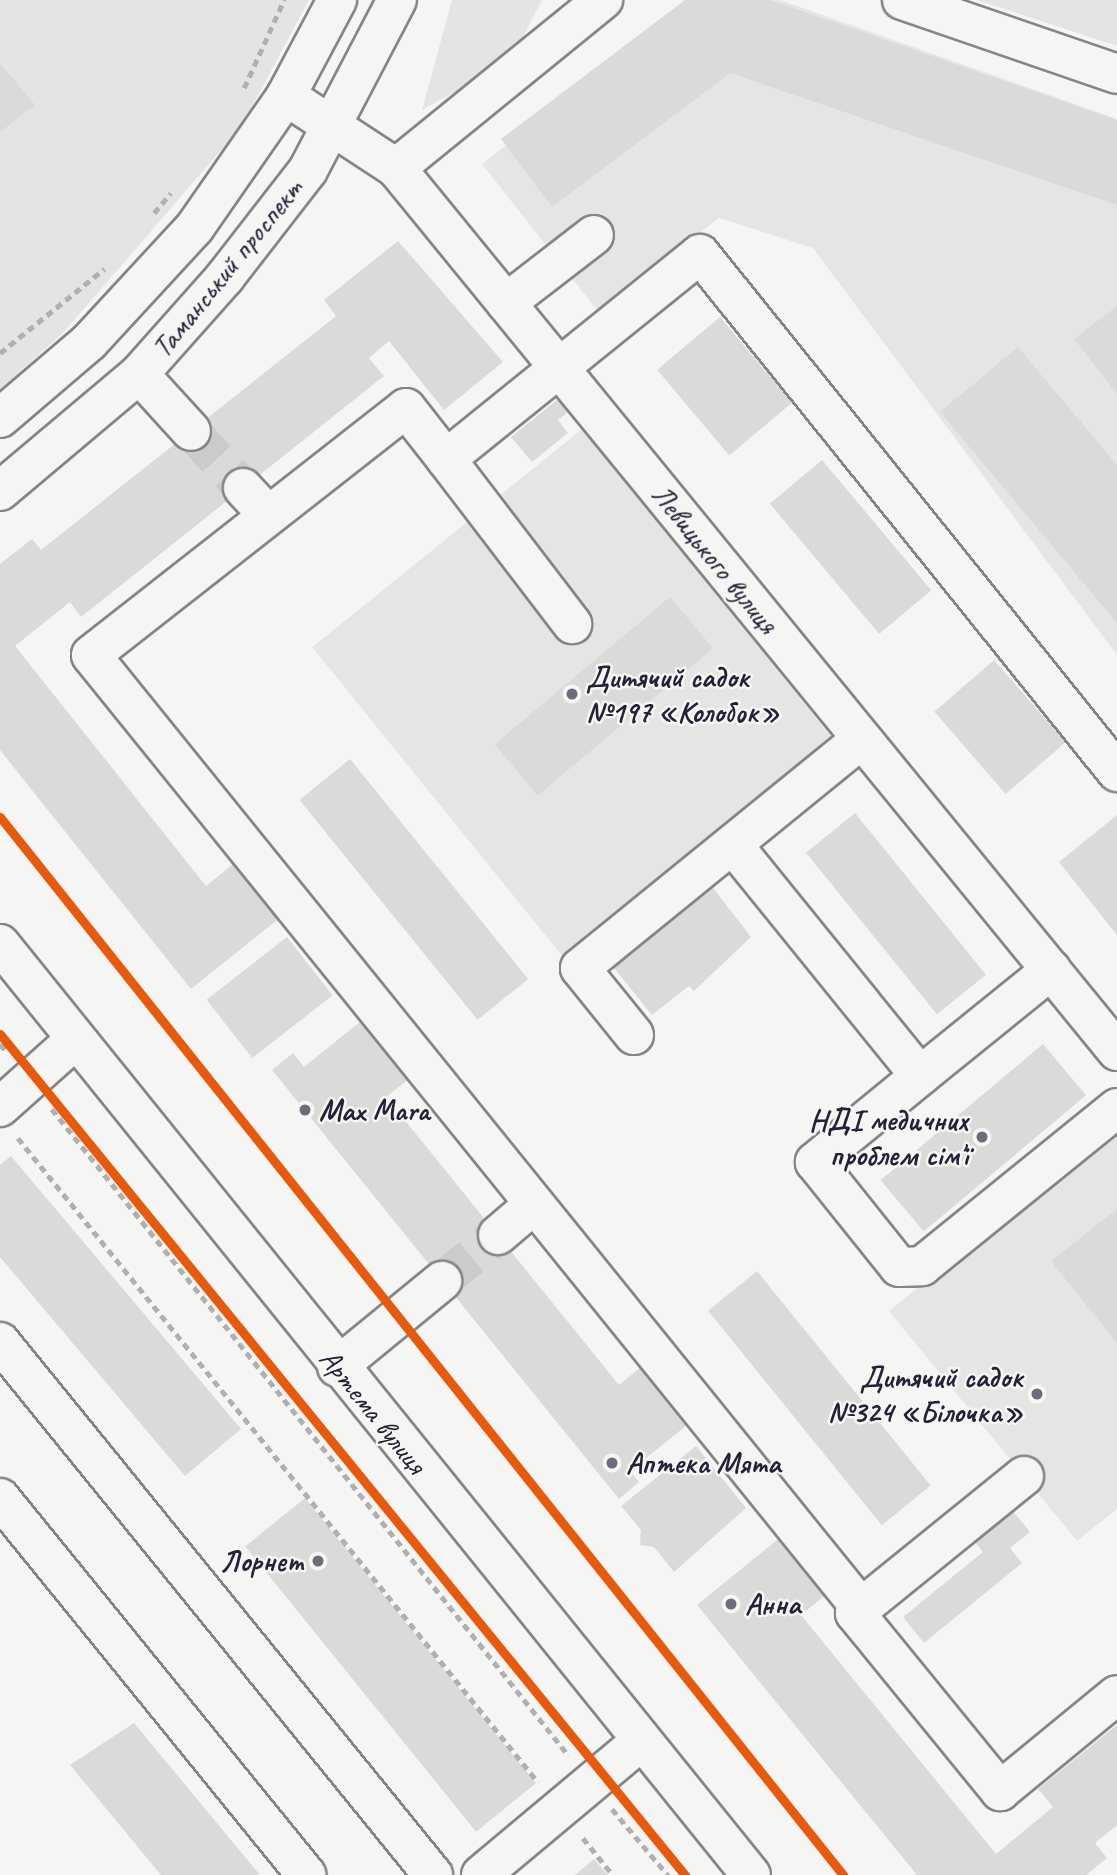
<!DOCTYPE html>
<html>
<head>
<meta charset="utf-8">
<style>
  body { margin:0 }
  #map { position:relative; width:1117px; height:1875px; overflow:hidden; background:#f5f5f3; font-family:Caveat,sans-serif }
  div>[style] { position:absolute }
  .built>* { inset:0; background:#e5e5e4; transform-origin:0 0 }
  .green>* { inset:0; background:#e4e4e4 }
  .building>* { inset:0; background:#dadad9; transform-origin:0 0 }
  .minor-tunnel>* { height:38px; margin-top:-19px; transform-origin:0; background:repeating-linear-gradient(90deg,#cbcbce 0 38px,transparent 0 57px) }
  .path>* { height:4.5px; margin-top:-2.25px; transform-origin:0; background:repeating-linear-gradient(90deg,#b0b0b2 0 7px,transparent 0 12px) }
  .roads { filter:drop-shadow(2px 0 #858589) drop-shadow(-2px 0 #858589) drop-shadow(0 2px #858589) drop-shadow(0 -2px #858589) }
  .minor>* { height:38px; margin:-19px; padding:0 19px; transform-origin:19px; border-radius:19px; background:#f5f5f3 }
  .major>* { height:38px; margin:-19px; padding:0 19px; transform-origin:19px; border-radius:19px; background:#f5f5f3 }
  .cycleway>* { height:9px; margin:-4.5px; padding:0 4.5px; transform-origin:4.5px; border-radius:4.5px; background:#e8590c }
  .dots>* { width:19px; height:19px; translate:-50% -50%; box-sizing:border-box; border:4px solid #f6f6f2; border-radius:50% }
  span { translate:-50% -50%; white-space:nowrap; text-align:center; line-height:1.15; -webkit-text-stroke:5px #f6f6f2; paint-order:stroke }
  .street-label { font-size:30px; color:#22223b }
  .poi-label { font-size:30px; color:#22223b; font-weight:700 }
  .left { translate:0 -50%; text-align:left }
  .right { translate:-100% -50%; text-align:right }
</style>
</head>
<body>
<div id="map">
  <div class="built">
    <i style="clip-path:polygon(693px 0,780px 0,1117px 119px,1117px 655px,813px 248px,719px 218px,597px 310px,482px 164px)"></i>
    <i style="left:582px;top:429px;width:403px;height:347px;rotate:51deg"></i>
    <i style="clip-path:polygon(1117px 1126px,1117px 1509px,1077px 1541px,889px 1311px)"></i>
  </div>
  <div class="green">
    <i style="clip-path:polygon(0 0,309px 0,241px 127px,63px 333px,0 389px)"></i>
    <i style="clip-path:polygon(452px 0,542px 0,510px 62px,422px 110px)"></i>
    <i style="clip-path:polygon(977px 0,1117px 0,1117px 46px)"></i>
  </div>
  <div class="building">
    <i style="clip-path:polygon(685px 0,770px 0,1117px 120px,1117px 205px,730px 73px,552px 207px,501px 139px)"></i>
    <i style="clip-path:polygon(0 63px,35px 105px,0 132px)"></i>
    <i style="clip-path:polygon(398px 241px,503px 362px,444px 410px,389px 341px,369px 358px,384px 376px,81px 617px,70px 602px,15px 646px,206px 886px,237px 861px,281px 917px,191px 989px,0 750px,0 564px,32px 539px,41px 550px,336px 316px,324px 300px)"></i>
    <i style="clip-path:polygon(1117px 306px,1117px 394px,1074px 339px)"></i>
    <i style="left:720px;top:317px;width:112px;height:82px;rotate:50deg"></i>
    <i style="clip-path:polygon(1018px 347px,1117px 465px,1117px 623px,940px 412px)"></i>
    <i style="clip-path:polygon(558px 399px,568px 412px,558px 420px,568px 433px,532px 462px,511px 437px)"></i>
    <i style="left:822px;top:460px;width:170px;height:68px;rotate:50deg"></i>
    <i style="left:670px;top:597px;width:67px;height:229px;rotate:50deg"></i>
    <i style="left:994px;top:660px;width:109px;height:79px;rotate:49deg"></i>
    <i style="left:350px;top:759px;width:283px;height:65px;rotate:51deg"></i>
    <i style="left:855px;top:813px;width:208px;height:63px;rotate:51deg"></i>
    <i style="clip-path:polygon(1117px 815px,1117px 935px,1059px 862px)"></i>
    <i style="clip-path:polygon(710px 884px,751px 937px,694px 991px,689px 986px,652px 1015px,610px 963px)"></i>
    <i style="left:287px;top:937px;width:74px;height:102px;rotate:52deg"></i>
    <i style="clip-path:polygon(371px 1013px,418px 1072px,386px 1097px,619px 1385px,651px 1359px,697px 1417px,630px 1471px,639px 1482px,619px 1499px,272px 1070px,293px 1053px,304px 1067px)"></i>
    <i style="left:1043px;top:1044px;width:67px;height:212px;rotate:50deg"></i>
    <i style="clip-path:polygon(11px 1156px,241px 1429px,185px 1476px,0 1257px,0 1165px)"></i>
    <i style="clip-path:polygon(1117px 1209px,1117px 1343px,1051px 1261px)"></i>
    <i style="left:757px;top:1271px;width:276px;height:63px;rotate:51deg"></i>
    <i style="clip-path:polygon(696px 1446px,746px 1508px,674px 1572px,654px 1547px,640px 1545px,641px 1530px,621px 1506px)"></i>
    <i style="left:305px;top:1498px;width:367px;height:77px;rotate:51deg"></i>
    <i style="clip-path:polygon(1012px 1510px,1030px 1532px,1010px 1548px,1022px 1563px,924px 1643px,903px 1617px,983px 1552px,974px 1541px)"></i>
    <i style="clip-path:polygon(788px 1531px,834px 1588px,801px 1615px,996px 1854px,1053px 1807px,1038px 1789px,1117px 1725px,1117px 1825px,1095px 1843px,1107px 1858px,1086px 1875px,917px 1875px,697px 1605px)"></i>
    <i style="clip-path:polygon(134px 1723px,260px 1875px,161px 1875px,70px 1765px)"></i>
    <i style="clip-path:polygon(594px 1859px,608px 1875px,575px 1875px)"></i>
  </div>
  <div class="minor-tunnel">
    <i style="left:191px;top:431px;width:77px;rotate:47.6deg"></i>
    <i style="left:442px;top:1281px;width:72px;rotate:-39.4deg"></i>
  </div>
  <div class="path">
    <i style="left:244px;top:88px;width:97px;rotate:-65.6deg"></i>
    <i style="left:154px;top:213px;width:26px;rotate:-50deg"></i>
    <i style="left:0;top:353px;width:134px;rotate:-38.9deg"></i>
    <i style="left:0;top:1044px;width:12px;rotate:48deg"></i>
    <i style="left:52px;top:1109px;width:828px;rotate:51.37deg"></i>
    <i style="left:18px;top:1138px;width:828px;rotate:51.08deg"></i>
    <i style="left:612px;top:1809px;width:87px;rotate:49.7deg"></i>
    <i style="left:583px;top:1838px;width:48px;rotate:51deg"></i>
  </div>
  <div class="roads">
    <div class="minor">
      <i style="left:902px;top:0;width:227px;rotate:19deg"></i>
      <i style="left:286px;top:96px;width:131px;rotate:33.2deg"></i>
      <i style="left:396px;top:168px;width:1140px;rotate:50.77deg"></i>
      <i style="left:396px;top:168px;width:267px;rotate:-39.1deg"></i>
      <i style="left:506px;top:303px;width:111px;rotate:-37.7deg"></i>
      <i style="left:139px;top:374px;width:77px;rotate:47.6deg"></i>
      <i style="left:0;top:418px;width:117px;rotate:-40.5deg"></i>
      <i style="left:89px;top:342px;width:156px;rotate:-47.3deg"></i>
      <i style="left:195px;top:227px;width:160px;rotate:-55.2deg"></i>
      <i style="left:286px;top:96px;width:109px;rotate:-62deg"></i>
      <i style="left:446px;top:459px;width:208px;rotate:52.6deg"></i>
      <i style="left:243px;top:488px;width:37px;rotate:47deg"></i>
      <i style="left:0;top:491px;width:182px;rotate:-40.1deg"></i>
      <i style="left:139px;top:374px;width:130px;rotate:-48.4deg"></i>
      <i style="left:225px;top:277px;width:135px;rotate:-52.2deg"></i>
      <i style="left:308px;top:170px;width:192px;rotate:-62.4deg"></i>
      <i style="left:733px;top:845px;width:297px;rotate:51deg"></i>
      <i style="left:920px;top:1076px;width:169px;rotate:-39deg"></i>
      <i style="left:634px;top:1035px;width:86px;rotate:-128.9deg"></i>
      <i style="left:580px;top:968px;width:363px;rotate:-39.1deg"></i>
      <i style="left:920px;top:1076px;width:136px;rotate:140.7deg"></i>
      <i style="left:815px;top:1162px;width:134px;rotate:51.3deg"></i>
      <i style="left:899px;top:1267px;width:23px;rotate:-2deg"></i>
      <i style="left:922px;top:1266px;width:251px;rotate:-39deg"></i>
      <i style="left:0;top:1107px;width:101px;rotate:-41.8deg"></i>
      <i style="left:498px;top:1235px;width:45px;rotate:-40.5deg"></i>
      <i style="left:0;top:1342px;width:687px;rotate:50.91deg"></i>
      <i style="left:337px;top:1367px;width:136px;rotate:-39.3deg"></i>
      <i style="left:1024px;top:1476px;width:210px;rotate:141deg"></i>
      <i style="left:861px;top:1608px;width:1225px;rotate:-128.94deg"></i>
      <i style="left:91px;top:655px;width:400px;rotate:-38.1deg"></i>
      <i style="left:406px;top:408px;width:65px;rotate:51.9deg"></i>
      <i style="left:446px;top:459px;width:326px;rotate:-38.9deg"></i>
      <i style="left:700px;top:254px;width:665px;rotate:51.17deg"></i>
      <i style="left:0;top:1498px;width:486px;rotate:50.9deg"></i>
      <i style="left:861px;top:1608px;width:8px;rotate:140deg"></i>
      <i style="left:855px;top:1613px;width:230px;rotate:50.8deg"></i>
      <i style="left:1000px;top:1791px;width:151px;rotate:-39.4deg"></i>
      <i style="left:481px;top:1875px;width:209px;rotate:-39.9deg"></i>
    </div>
    <div class="major">
      <i style="left:0;top:944px;width:1196px;rotate:51.11deg"></i>
    </div>
  </div>
  <div class="cycleway">
    <i style="left:0;top:817px;width:1353px;rotate:51.45deg"></i>
    <i style="left:0;top:1034px;width:1085px;rotate:50.84deg"></i>
  </div>
  <div class="dots">
    <i style="left:572px;top:694px;background:#6c6c7b"></i>
    <i style="left:305px;top:1110px;background:#6c6c7b"></i>
    <i style="left:982px;top:1137px;background:#6c6c7b"></i>
    <i style="left:1037px;top:1394px;background:#6c6c7b"></i>
    <i style="left:612px;top:1463px;background:#6c6c7b"></i>
    <i style="left:318px;top:1561px;background:#6c6c7b"></i>
    <i style="left:731px;top:1604px;background:#6c6c7b"></i>
  </div>
  <div class="street-label">
    <span style="left:227px;top:268px;rotate:-51deg">Таманський проспект</span>
    <span style="left:715px;top:559px;rotate:51deg">Левицького вулиця</span>
    <span style="left:373px;top:1411px;rotate:51deg">Артема вулиця</span>
  </div>
  <div class="poi-label">
    <span class="left" style="left:586px;top:694px">Дитячий садок<br>№197 «Колобок»</span>
    <span class="left" style="left:319px;top:1110px">Max Mara</span>
    <span class="right" style="left:968px;top:1137px">НДІ медичних<br>проблем сім'ї</span>
    <span class="right" style="left:1023px;top:1394px">Дитячий садок<br>№324 «Білочка»</span>
    <span class="left" style="left:626px;top:1463px">Аптека Мята</span>
    <span class="right" style="left:304px;top:1561px">Лорнет</span>
    <span class="left" style="left:745px;top:1604px">Анна</span>
  </div>
</div>
</body>
</html>
